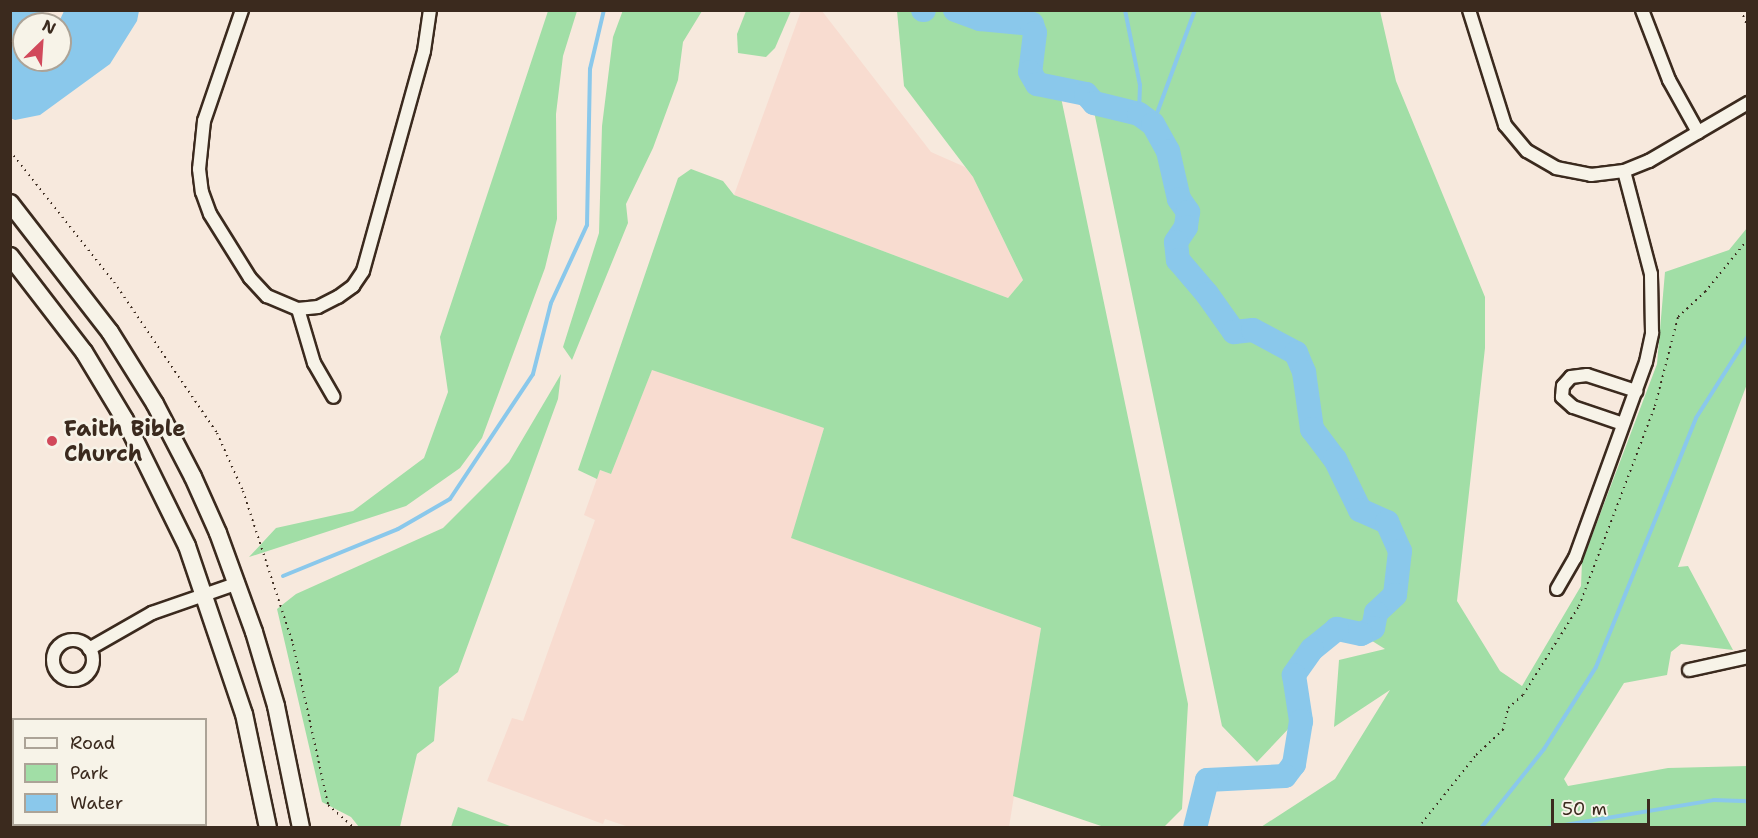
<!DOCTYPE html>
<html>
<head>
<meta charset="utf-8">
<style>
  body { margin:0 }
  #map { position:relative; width:1758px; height:838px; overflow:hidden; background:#f7e9dd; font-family:"Shantell Sans",sans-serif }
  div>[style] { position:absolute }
  .built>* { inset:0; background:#f8dcd0 }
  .green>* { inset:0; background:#a1dea6 }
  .water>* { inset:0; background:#8ac8eb }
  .stream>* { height:4px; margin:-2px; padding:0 2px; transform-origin:2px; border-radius:2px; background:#8ac8eb }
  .river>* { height:24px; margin:-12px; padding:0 12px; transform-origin:12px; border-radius:12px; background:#8ac8eb }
  .path>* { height:2px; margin-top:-1px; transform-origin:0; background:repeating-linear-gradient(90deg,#3b2a1e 0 1.5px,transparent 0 6px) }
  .roads { filter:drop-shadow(2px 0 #3b2a1e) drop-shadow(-2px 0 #3b2a1e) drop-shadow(0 2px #3b2a1e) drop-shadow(0 -2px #3b2a1e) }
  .street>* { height:12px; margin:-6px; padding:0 6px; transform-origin:6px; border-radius:6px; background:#f7f3e8 }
  .street>.ring { margin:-6px; padding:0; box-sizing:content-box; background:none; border:12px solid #f7f3e8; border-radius:50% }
  .secondary>* { height:16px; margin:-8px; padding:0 8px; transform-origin:8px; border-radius:8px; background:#f7f3e8 }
  .dots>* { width:16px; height:16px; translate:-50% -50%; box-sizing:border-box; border:3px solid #f7f3e8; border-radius:50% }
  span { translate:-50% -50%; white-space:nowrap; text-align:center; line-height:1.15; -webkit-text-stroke:5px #f7f3e8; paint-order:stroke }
  .poi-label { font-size:22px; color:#3b2a1e; font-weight:700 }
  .left { translate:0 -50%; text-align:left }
  .frame { position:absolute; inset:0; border:12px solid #3b2a1e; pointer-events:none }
  .legend { position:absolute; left:12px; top:718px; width:195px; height:108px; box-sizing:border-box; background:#f7f3e8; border:2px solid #aca397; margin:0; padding:8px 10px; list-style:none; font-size:18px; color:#3b2a1e }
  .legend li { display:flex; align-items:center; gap:12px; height:30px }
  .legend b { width:30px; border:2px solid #aca397 }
  .north { position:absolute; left:12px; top:12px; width:60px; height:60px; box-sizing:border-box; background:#f7f3e8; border:2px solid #aca397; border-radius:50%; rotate:25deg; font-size:16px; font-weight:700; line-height:24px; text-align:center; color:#3b2a1e }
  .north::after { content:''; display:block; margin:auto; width:21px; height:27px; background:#d1495b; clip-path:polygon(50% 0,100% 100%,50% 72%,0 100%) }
  .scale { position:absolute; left:1551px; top:799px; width:99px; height:27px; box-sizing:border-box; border:3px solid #3b2a1e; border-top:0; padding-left:8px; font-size:18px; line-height:21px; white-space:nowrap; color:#3b2a1e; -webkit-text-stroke:4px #f7f3e8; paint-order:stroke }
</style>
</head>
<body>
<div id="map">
  <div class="built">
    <i style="clip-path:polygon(801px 11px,822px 11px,931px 152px,965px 167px,973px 177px,1023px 280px,1008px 298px,734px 195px)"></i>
    <i style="clip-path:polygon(652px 369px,824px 428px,792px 538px,1041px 628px,1009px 827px,629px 827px,605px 819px,603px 824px,487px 781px,512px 718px,523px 721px,595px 520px,584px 515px,600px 470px,611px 474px)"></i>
  </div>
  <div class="green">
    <i style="clip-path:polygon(623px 10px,702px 11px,683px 42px,678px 80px,653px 148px,626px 204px,628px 223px,572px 360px,563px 347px,599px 233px,602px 126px,613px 37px)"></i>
    <i style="clip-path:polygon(548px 11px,577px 11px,563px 56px,556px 114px,557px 219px,545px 268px,482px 438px,460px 468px,406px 506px,249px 557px,276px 528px,353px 511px,424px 458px,448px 392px,440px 337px)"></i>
    <i style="clip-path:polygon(746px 11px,791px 11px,775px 48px,766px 57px,738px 53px,737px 34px)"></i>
    <i style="clip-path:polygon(897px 11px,1380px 11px,1396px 81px,1485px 297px,1485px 348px,1457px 601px,1500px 671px,1522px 686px,1581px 586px,1582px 562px,1657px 364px,1665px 272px,1729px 250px,1747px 228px,1747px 384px,1678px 567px,1688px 566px,1733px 650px,1681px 644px,1671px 652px,1667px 675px,1624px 683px,1564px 779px,1568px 786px,1668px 768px,1747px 766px,1747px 827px,1261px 827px,1335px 779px,1390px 690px,1334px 727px,1339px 660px,1385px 649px,1337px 619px,1299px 654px,1292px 725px,1257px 762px,1222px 726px,1091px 97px,1059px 88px,1188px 704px,1182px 809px,1164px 827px,1104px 827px,1013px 796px,1041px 628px,791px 538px,824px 428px,652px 370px,611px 474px,600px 470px,597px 479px,578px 470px,678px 178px,691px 169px,723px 181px,734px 195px,1008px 298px,1023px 280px,973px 177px,904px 86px)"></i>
    <i style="clip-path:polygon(561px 374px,558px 399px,458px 672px,439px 687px,434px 741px,417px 754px,400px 827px,359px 827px,351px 817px,322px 802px,277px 609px,296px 594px,443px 528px,509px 462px)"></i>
    <i style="clip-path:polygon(458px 807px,513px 827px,451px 827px)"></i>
  </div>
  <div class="water">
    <i style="clip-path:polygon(10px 11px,42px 11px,57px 24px,24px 24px,24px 60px,60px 60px,58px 24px,64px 11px,139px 11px,137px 21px,110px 64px,40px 115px,15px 120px,10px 118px)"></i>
  </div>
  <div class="stream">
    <i style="left:1125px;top:10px;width:76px;rotate:78.7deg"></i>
    <i style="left:1140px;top:85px;width:29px;rotate:92deg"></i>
    <i style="left:1153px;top:124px;width:121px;rotate:-69.8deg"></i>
    <i style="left:283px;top:576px;width:124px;rotate:-22.2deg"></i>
    <i style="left:398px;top:529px;width:60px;rotate:-30deg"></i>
    <i style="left:450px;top:499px;width:150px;rotate:-56.4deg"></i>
    <i style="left:533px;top:374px;width:73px;rotate:-75.8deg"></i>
    <i style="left:551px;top:303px;width:86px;rotate:-65.2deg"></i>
    <i style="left:587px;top:225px;width:156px;rotate:-88.9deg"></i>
    <i style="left:590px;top:69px;width:61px;rotate:-76.7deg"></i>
    <i style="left:1481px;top:828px;width:101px;rotate:-51.4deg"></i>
    <i style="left:1544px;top:749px;width:97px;rotate:-57.6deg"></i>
    <i style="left:1596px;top:667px;width:268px;rotate:-68.1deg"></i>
    <i style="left:1696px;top:418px;width:97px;rotate:-57.6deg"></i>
    <i style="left:1547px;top:828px;width:169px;rotate:-9.5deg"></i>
    <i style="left:1714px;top:800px;width:34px;rotate:2deg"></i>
  </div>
  <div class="river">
    <i style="left:923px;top:10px;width:1px"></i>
    <i style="left:955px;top:10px;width:27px;rotate:20deg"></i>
    <i style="left:980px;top:19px;width:52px;rotate:5.5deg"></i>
    <i style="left:1032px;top:24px;width:9px;rotate:72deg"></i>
    <i style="left:1035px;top:33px;width:39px;rotate:97deg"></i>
    <i style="left:1030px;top:72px;width:14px;rotate:60deg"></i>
    <i style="left:1037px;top:84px;width:50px;rotate:11.5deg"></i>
    <i style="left:1086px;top:94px;width:12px;rotate:48deg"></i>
    <i style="left:1094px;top:103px;width:46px;rotate:13.7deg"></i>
    <i style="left:1139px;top:114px;width:17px;rotate:36deg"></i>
    <i style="left:1153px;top:124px;width:31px;rotate:61deg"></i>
    <i style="left:1168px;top:151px;width:49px;rotate:77.1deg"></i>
    <i style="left:1179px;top:199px;width:16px;rotate:55deg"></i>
    <i style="left:1188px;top:212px;width:15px;rotate:98deg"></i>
    <i style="left:1186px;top:227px;width:18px;rotate:124deg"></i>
    <i style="left:1176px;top:242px;width:18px;rotate:84deg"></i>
    <i style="left:1178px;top:260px;width:45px;rotate:49.5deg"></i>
    <i style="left:1207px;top:294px;width:47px;rotate:54.6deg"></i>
    <i style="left:1234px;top:332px;width:19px;rotate:-6deg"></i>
    <i style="left:1253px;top:330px;width:49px;rotate:28.1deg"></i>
    <i style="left:1296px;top:353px;width:21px;rotate:67deg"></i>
    <i style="left:1304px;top:372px;width:58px;rotate:82deg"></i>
    <i style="left:1312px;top:429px;width:38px;rotate:53deg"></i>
    <i style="left:1335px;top:459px;width:57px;rotate:63.9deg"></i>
    <i style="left:1360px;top:510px;width:30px;rotate:24deg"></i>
    <i style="left:1387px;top:522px;width:32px;rotate:66deg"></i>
    <i style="left:1400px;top:551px;width:44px;rotate:96.5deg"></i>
    <i style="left:1395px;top:595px;width:26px;rotate:137deg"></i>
    <i style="left:1376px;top:613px;width:15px;rotate:101deg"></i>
    <i style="left:1373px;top:628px;width:13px;rotate:153deg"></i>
    <i style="left:1361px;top:634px;width:25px;rotate:-168deg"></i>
    <i style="left:1337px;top:629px;width:32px;rotate:141deg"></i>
    <i style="left:1312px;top:649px;width:32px;rotate:125deg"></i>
    <i style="left:1294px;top:675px;width:47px;rotate:81.3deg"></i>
    <i style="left:1301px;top:721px;width:44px;rotate:99.2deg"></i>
    <i style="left:1294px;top:764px;width:15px;rotate:127deg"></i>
    <i style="left:1285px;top:776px;width:78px;rotate:177.1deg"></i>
    <i style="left:1207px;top:780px;width:49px;rotate:104deg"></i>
  </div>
  <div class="path">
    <i style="left:1741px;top:10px;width:19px;rotate:69deg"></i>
    <i style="left:10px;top:151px;width:167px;rotate:51.6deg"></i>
    <i style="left:114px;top:282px;width:183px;rotate:55.7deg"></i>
    <i style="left:217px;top:433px;width:64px;rotate:65.9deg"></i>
    <i style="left:243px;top:491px;width:161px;rotate:71.9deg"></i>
    <i style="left:293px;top:644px;width:165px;rotate:77.7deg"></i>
    <i style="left:328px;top:805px;width:35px;rotate:41deg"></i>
    <i style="left:1418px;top:828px;width:93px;rotate:-51.5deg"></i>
    <i style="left:1476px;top:755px;width:37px;rotate:-43deg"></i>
    <i style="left:1503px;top:730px;width:23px;rotate:-77deg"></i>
    <i style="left:1508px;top:708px;width:20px;rotate:-41deg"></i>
    <i style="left:1523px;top:695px;width:105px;rotate:-57.8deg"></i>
    <i style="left:1579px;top:606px;width:214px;rotate:-69.2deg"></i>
    <i style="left:1655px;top:406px;width:92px;rotate:-75.5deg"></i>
    <i style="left:1678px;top:317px;width:37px;rotate:-43deg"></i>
    <i style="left:1705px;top:292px;width:68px;rotate:-50.9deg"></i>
  </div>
  <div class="roads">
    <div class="street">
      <i style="left:242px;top:10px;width:117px;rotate:108.9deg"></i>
      <i style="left:204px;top:121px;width:48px;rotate:95.9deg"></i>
      <i style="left:199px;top:169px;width:23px;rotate:83deg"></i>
      <i style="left:202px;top:192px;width:23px;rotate:70deg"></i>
      <i style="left:210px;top:214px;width:75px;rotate:58deg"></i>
      <i style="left:250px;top:278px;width:25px;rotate:47deg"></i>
      <i style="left:267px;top:296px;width:34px;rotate:23deg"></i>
      <i style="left:298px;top:309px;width:20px;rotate:-6deg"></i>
      <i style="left:318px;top:307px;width:22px;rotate:-27deg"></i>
      <i style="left:338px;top:297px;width:19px;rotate:-36deg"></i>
      <i style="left:353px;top:286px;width:18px;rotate:-56deg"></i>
      <i style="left:363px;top:271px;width:228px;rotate:-74.5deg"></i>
      <i style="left:424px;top:51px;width:41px;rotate:-81.7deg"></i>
      <i style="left:1469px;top:10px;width:121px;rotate:72.6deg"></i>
      <i style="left:1505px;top:125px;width:34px;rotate:50deg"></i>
      <i style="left:1527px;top:151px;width:34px;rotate:30deg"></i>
      <i style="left:1556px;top:168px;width:36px;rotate:11deg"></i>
      <i style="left:1591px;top:175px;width:33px;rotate:-7deg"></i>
      <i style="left:1624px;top:171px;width:27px;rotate:-22deg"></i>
      <i style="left:1649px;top:161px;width:115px;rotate:-30.4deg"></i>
      <i style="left:1642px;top:10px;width:75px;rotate:68.9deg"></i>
      <i style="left:1669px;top:80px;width:60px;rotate:60.9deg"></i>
      <i style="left:298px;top:309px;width:56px;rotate:73.5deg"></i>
      <i style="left:314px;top:363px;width:39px;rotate:60deg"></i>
      <i style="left:1623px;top:424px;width:53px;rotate:-161.2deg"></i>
      <i style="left:1573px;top:407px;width:15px;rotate:-138deg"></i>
      <i style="left:1562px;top:397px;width:11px;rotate:-85deg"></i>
      <i style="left:1563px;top:386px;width:12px;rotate:-48deg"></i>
      <i style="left:1571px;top:377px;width:16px;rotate:-7deg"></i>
      <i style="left:1587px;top:375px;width:52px;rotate:18.1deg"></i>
      <i style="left:1557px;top:589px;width:36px;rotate:-60deg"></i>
      <i style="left:1575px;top:558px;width:208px;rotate:-70.1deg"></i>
      <i style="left:1646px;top:362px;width:30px;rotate:-78deg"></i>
      <i style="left:1652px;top:333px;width:59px;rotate:-91deg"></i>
      <i style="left:1651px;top:274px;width:106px;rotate:-104.7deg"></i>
      <i class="ring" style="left:53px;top:640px;width:28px;height:28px"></i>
      <i style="left:89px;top:649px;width:73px;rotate:-29.7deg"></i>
      <i style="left:152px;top:613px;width:91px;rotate:-19.2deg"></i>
      <i style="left:1689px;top:670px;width:60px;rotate:-12.4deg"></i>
    </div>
    <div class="secondary">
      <i style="left:10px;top:203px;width:163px;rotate:52.2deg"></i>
      <i style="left:110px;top:332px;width:85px;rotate:58deg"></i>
      <i style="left:155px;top:404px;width:82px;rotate:62.5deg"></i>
      <i style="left:193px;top:477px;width:61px;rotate:65.9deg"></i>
      <i style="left:218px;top:533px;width:105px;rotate:70deg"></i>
      <i style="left:254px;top:632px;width:77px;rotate:73.4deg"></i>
      <i style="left:276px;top:706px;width:125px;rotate:78.4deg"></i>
      <i style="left:10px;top:256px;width:121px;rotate:52.4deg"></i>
      <i style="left:84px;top:352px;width:79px;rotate:58.9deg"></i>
      <i style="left:125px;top:420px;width:140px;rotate:63.8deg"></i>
      <i style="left:187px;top:546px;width:177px;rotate:71.3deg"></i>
      <i style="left:244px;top:714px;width:116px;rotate:78.1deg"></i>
    </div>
  </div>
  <div class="dots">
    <i style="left:52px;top:441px;background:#d1495b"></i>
  </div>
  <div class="poi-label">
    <span class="left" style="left:64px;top:441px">Faith Bible<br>Church</span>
  </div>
  <div class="frame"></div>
  <ul class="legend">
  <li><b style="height:8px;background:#f7f3e8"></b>Road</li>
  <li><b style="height:16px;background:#a1dea6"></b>Park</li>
  <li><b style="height:16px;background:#8ac8eb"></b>Water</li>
  </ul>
  <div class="north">N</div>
  <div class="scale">50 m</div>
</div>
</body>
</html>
